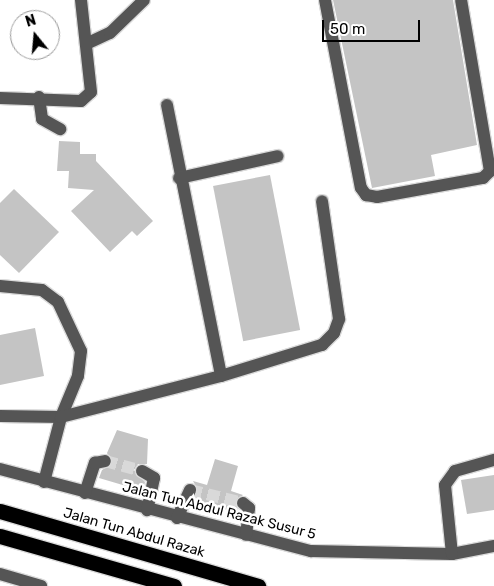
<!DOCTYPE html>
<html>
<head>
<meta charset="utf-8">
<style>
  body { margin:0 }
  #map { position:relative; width:494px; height:586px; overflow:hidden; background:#fff; font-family:Rubik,sans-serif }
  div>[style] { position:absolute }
  .building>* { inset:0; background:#c4c4c4; transform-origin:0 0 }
  .minor-tunnel>* { height:12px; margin-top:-6px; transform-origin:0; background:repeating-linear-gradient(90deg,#d9d9d9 0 12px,transparent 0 18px) }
  .roads { filter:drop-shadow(1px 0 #dbdbdb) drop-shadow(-1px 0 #dbdbdb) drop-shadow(0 1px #dbdbdb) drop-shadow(0 -1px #dbdbdb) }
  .minor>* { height:12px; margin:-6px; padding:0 6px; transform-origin:6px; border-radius:6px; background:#555 }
  .highway>* { height:15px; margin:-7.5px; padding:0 7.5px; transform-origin:7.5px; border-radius:7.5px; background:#000 }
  span { translate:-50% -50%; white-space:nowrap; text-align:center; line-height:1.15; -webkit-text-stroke:5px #fff; paint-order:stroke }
  .street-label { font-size:14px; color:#000 }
  .north { position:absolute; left:10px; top:10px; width:50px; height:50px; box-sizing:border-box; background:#fff; border:1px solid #999; border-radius:50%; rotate:343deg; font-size:14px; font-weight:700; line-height:20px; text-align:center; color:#000 }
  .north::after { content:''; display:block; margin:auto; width:18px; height:22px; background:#000; clip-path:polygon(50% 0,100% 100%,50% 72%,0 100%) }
  .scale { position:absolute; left:322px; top:20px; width:98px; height:22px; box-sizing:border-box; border:2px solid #000; border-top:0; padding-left:6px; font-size:15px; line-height:18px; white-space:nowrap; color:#000; -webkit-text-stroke:4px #fff; paint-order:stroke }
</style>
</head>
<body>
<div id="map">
  <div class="building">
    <i style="clip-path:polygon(333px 0,453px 0,477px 145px,431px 155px,435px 176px,372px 188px)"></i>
    <i style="clip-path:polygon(59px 141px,80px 142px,80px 154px,96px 154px,96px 161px,153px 221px,137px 236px,132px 231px,110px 252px,71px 211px,94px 190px,68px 188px,69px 171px,57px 171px)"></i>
    <i style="left:270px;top:175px;width:158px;height:58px;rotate:79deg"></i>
    <i style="clip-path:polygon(14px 189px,59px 232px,19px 273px,0 255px,0 203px)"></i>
    <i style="clip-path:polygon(35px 328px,44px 376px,0 385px,0 335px)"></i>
    <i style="clip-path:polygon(117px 430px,148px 439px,147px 464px,138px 464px,134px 470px,145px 482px,143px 491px,99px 478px,102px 470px,112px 464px,107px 453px)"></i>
    <i style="clip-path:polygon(215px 459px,238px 466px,231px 491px,243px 495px,235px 502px,240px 514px,194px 500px,198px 490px,193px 481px,207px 485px)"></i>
    <i style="clip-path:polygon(494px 475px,494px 510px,467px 514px,461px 480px)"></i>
  </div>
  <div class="minor-tunnel">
    <i style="left:105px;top:461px;width:38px;rotate:15deg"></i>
    <i style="left:190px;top:490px;width:55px;rotate:13.8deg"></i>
  </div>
  <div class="roads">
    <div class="minor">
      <i style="left:325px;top:0;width:191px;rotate:79.2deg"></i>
      <i style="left:361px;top:188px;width:9px;rotate:54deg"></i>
      <i style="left:366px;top:195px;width:11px;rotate:10deg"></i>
      <i style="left:377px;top:197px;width:108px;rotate:-10.2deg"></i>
      <i style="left:483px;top:178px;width:10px;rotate:-45deg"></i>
      <i style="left:490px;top:171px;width:173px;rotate:-99.6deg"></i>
      <i style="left:86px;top:44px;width:26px;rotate:-25deg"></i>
      <i style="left:110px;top:33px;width:47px;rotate:-44.1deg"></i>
      <i style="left:39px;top:97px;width:22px;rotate:82deg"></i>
      <i style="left:42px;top:119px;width:21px;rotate:29deg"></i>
      <i style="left:0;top:98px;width:81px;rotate:2.1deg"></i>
      <i style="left:81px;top:101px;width:13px;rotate:-42deg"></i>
      <i style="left:91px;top:92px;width:93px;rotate:-96.2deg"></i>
      <i style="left:167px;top:105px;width:276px;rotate:78.7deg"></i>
      <i style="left:179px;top:178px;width:101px;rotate:-12.5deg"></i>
      <i style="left:0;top:286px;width:42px;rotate:5.4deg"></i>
      <i style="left:42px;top:290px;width:20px;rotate:37deg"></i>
      <i style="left:58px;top:302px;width:54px;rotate:64.9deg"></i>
      <i style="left:81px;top:351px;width:25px;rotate:97deg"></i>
      <i style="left:78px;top:376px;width:44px;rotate:112.5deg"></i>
      <i style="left:61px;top:417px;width:61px;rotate:-179.1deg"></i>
      <i style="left:0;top:469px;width:322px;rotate:14.8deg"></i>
      <i style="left:311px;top:551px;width:141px;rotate:1.2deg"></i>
      <i style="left:452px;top:554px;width:43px;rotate:-10.8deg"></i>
      <i style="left:142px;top:471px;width:14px;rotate:30deg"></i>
      <i style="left:154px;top:478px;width:33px;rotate:102deg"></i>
      <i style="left:44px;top:482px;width:67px;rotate:-75.3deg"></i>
      <i style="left:61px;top:417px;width:165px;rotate:-14.4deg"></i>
      <i style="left:221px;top:376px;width:106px;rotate:-17.1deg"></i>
      <i style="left:322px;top:345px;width:17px;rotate:-45deg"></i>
      <i style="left:334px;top:333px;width:15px;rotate:-70deg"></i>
      <i style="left:339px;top:319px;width:119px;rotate:-98.2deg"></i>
      <i style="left:85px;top:493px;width:32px;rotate:-72deg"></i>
      <i style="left:95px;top:463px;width:10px;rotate:-11deg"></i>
      <i style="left:243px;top:503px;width:8px;rotate:40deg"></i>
      <i style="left:249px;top:508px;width:27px;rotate:96deg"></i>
      <i style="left:177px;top:518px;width:31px;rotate:-65deg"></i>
      <i style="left:452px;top:554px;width:69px;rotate:-95.8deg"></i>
      <i style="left:445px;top:485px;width:17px;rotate:-54deg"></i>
      <i style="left:455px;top:471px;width:41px;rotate:-15.8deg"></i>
      <i style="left:0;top:574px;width:43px;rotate:16.3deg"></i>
    </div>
    <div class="highway">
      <i style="left:0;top:511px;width:269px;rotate:16.2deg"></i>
      <i style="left:0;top:536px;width:181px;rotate:16deg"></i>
    </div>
  </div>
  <div class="street-label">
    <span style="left:219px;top:511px;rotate:14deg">Jalan Tun Abdul Razak Susur 5</span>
    <span style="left:134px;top:533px;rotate:16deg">Jalan Tun Abdul Razak</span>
  </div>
  <div class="north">N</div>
  <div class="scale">50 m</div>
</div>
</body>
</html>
